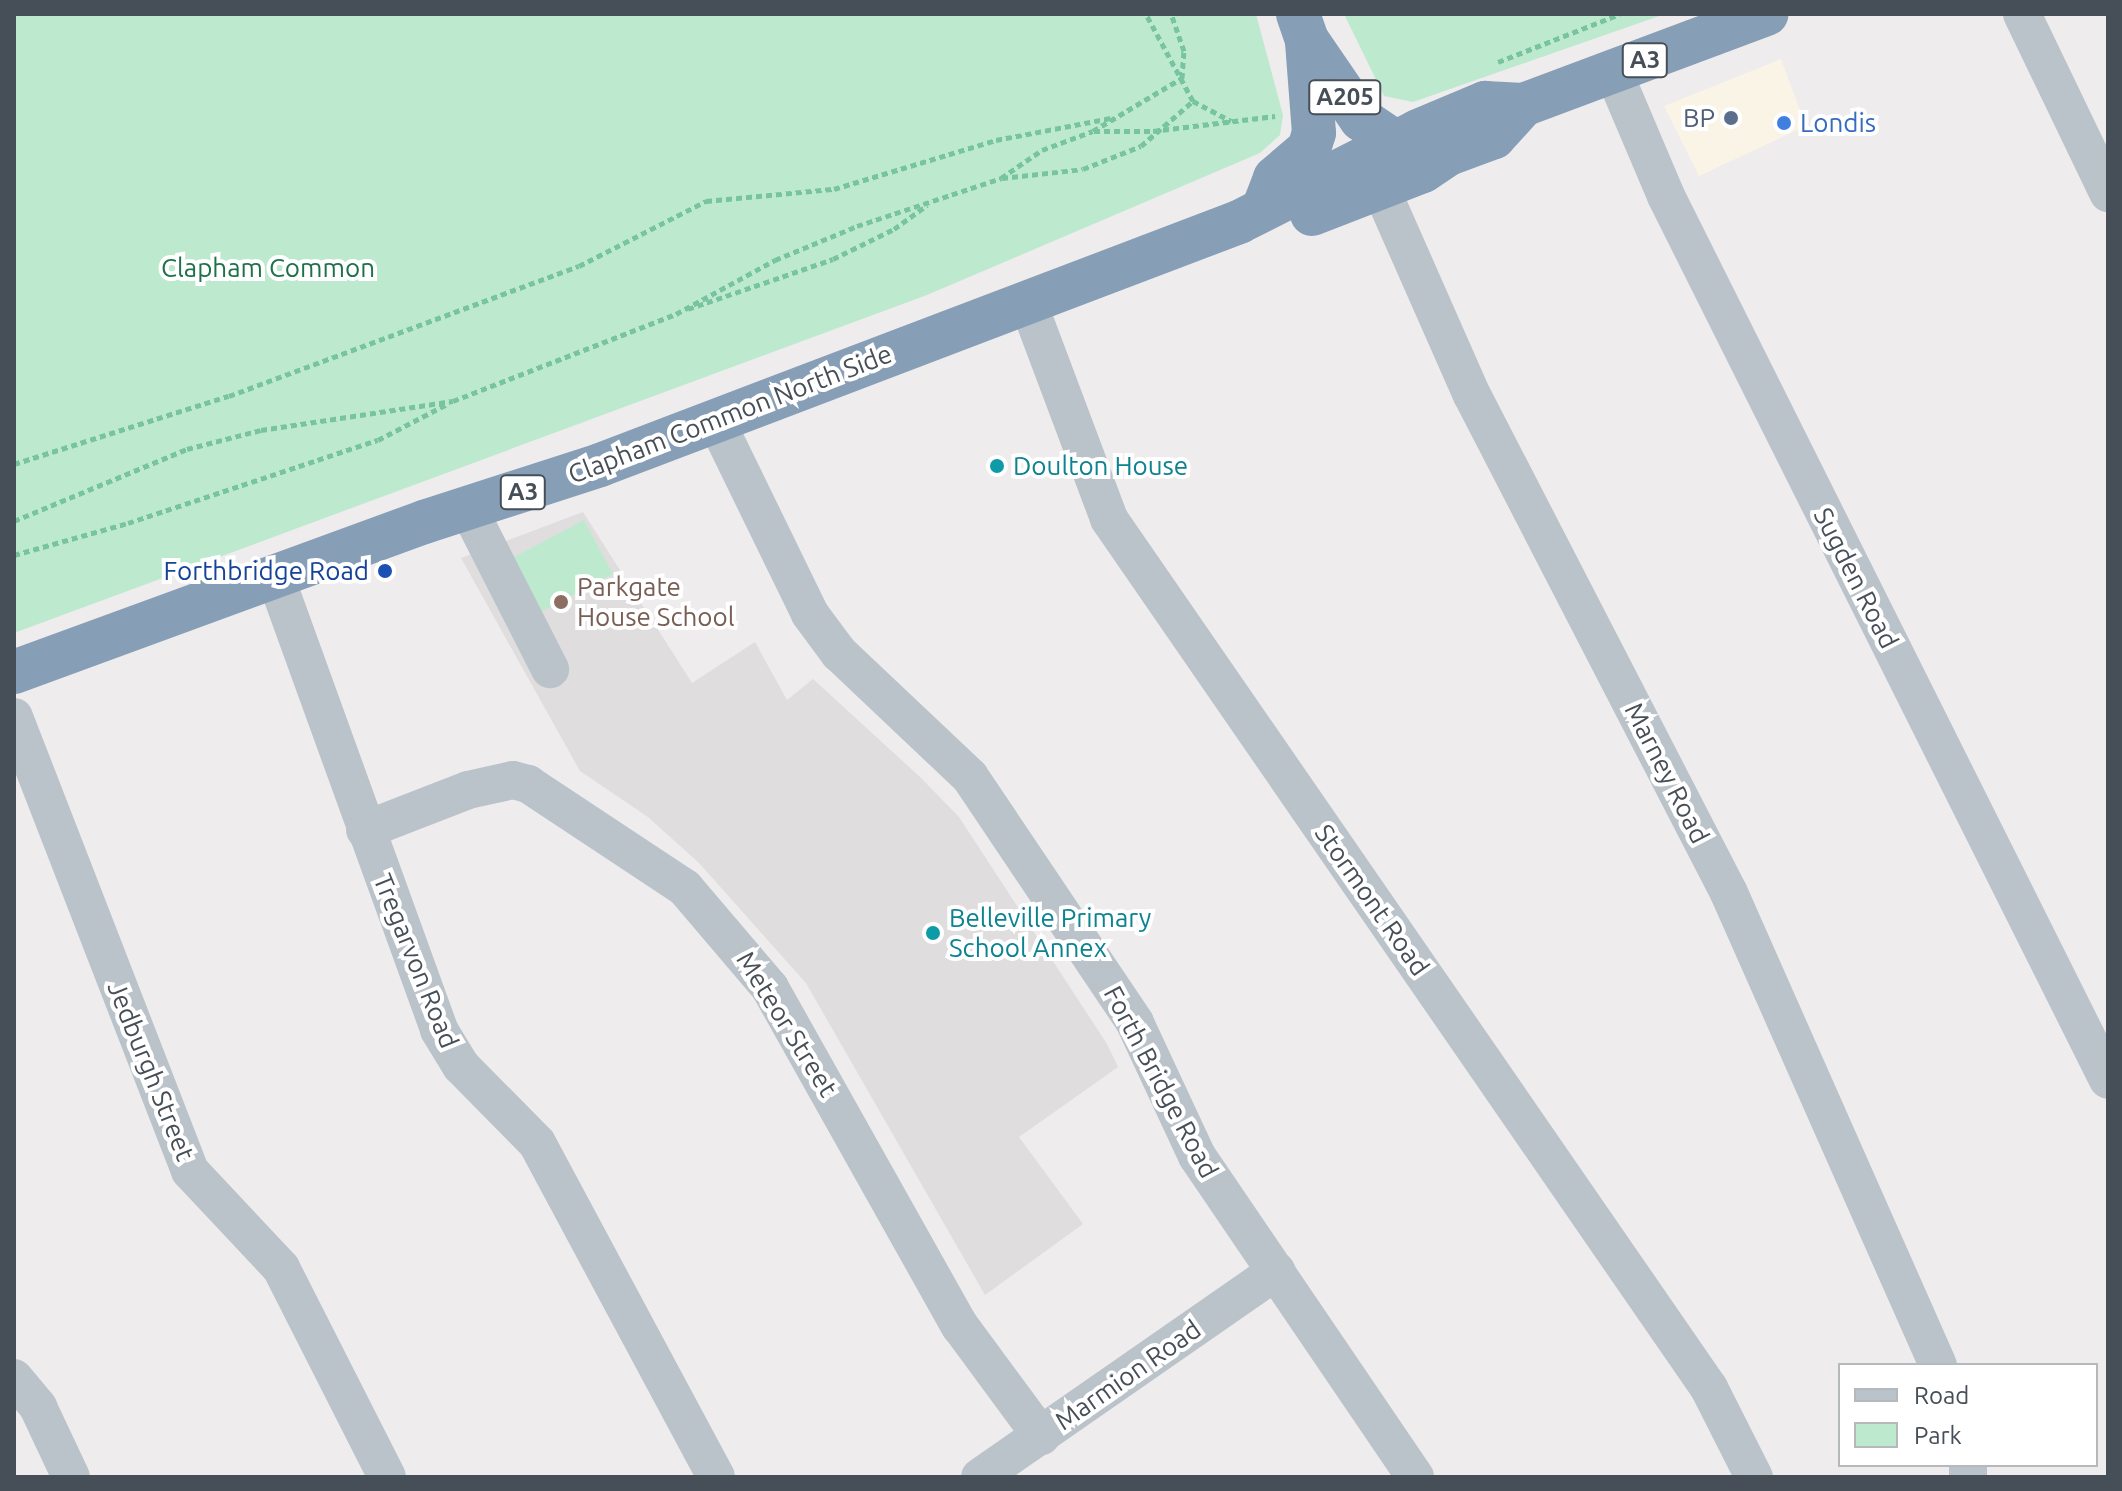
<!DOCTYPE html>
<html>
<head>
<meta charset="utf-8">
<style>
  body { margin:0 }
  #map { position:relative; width:2122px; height:1491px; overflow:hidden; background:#eeecec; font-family:Ubuntu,sans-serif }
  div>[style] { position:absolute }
  .commercial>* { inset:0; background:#f9f4e5 }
  .education>* { inset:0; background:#dfdddd }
  .green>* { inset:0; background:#bdeacf; transform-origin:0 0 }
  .path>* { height:5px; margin-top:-2.5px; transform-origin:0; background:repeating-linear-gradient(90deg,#78c4a0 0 6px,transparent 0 10px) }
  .minor>* { height:38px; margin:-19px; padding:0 19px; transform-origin:19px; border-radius:19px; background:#bbc3ca }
  .highway>* { height:44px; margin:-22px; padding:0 22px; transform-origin:22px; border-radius:22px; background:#879eb7 }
  .dots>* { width:22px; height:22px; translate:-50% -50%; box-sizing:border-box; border:4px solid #fff; border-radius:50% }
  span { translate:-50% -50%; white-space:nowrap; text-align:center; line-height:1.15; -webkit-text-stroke:8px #fff; paint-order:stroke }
  .shield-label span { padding:2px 6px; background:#fff; border:2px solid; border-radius:6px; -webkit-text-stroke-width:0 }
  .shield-label { font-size:24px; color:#464f57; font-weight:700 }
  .service-label { font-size:26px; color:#4e5e75 }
  .right { translate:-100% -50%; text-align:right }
  .shop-label { font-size:26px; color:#366cbe }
  .left { translate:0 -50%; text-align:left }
  .park-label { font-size:26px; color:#1e7149 }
  .street-label { font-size:26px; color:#464f57 }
  .culture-label { font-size:26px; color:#0d838f }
  .transit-label { font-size:26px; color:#164399 }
  .education-label { font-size:26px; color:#785e54 }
  .frame { position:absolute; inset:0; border:16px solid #464f57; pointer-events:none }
  .legend { position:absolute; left:1838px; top:1363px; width:260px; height:104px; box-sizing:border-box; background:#fff; border:2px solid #b5b9bc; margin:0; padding:10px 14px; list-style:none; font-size:24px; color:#464f57 }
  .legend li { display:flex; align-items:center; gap:16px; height:40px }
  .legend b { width:40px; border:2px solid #b5b9bc }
</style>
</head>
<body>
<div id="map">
  <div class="commercial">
    <i style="clip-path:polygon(1781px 59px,1806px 126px,1699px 176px,1664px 106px)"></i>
  </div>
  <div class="education">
    <i style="clip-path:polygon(583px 512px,692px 683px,755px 642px,787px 700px,813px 679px,920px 777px,959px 817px,1107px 1044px,1118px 1067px,1019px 1137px,1083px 1224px,985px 1295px,806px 983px,699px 863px,648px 817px,580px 771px,461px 558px)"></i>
  </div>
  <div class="green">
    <i style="clip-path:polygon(14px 14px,1256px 14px,1283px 115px,1280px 135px,1260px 153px,927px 295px,14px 633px)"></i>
    <i style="clip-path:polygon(1344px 14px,1665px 14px,1413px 102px,1384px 96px)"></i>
    <i style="left:584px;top:520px;width:61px;height:86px;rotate:62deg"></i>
  </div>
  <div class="path">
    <i style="left:1498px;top:62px;width:131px;rotate:-21.5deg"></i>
    <i style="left:1193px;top:101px;width:43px;rotate:27.8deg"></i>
    <i style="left:1094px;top:131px;width:59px"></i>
    <i style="left:1153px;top:131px;width:123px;rotate:-7deg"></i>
    <i style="left:1002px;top:178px;width:81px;rotate:-6.3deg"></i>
    <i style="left:1083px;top:169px;width:62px;rotate:-21.6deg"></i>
    <i style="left:1141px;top:146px;width:69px;rotate:-40.9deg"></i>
    <i style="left:1193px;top:101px;width:99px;rotate:-118.4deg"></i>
    <i style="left:688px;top:309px;width:153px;rotate:-19deg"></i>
    <i style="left:833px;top:259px;width:68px;rotate:-26.2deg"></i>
    <i style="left:894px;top:229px;width:41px;rotate:-36deg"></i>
    <i style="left:14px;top:464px;width:225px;rotate:-17.6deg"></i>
    <i style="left:229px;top:396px;width:373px;rotate:-20.4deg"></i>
    <i style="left:579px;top:266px;width:143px;rotate:-27.1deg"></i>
    <i style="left:706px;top:201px;width:129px;rotate:-5.4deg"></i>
    <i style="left:834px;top:189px;width:169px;rotate:-16.8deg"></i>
    <i style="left:996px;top:140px;width:117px;rotate:-10.8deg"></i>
    <i style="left:14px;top:521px;width:187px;rotate:-22.6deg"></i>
    <i style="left:187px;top:449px;width:76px;rotate:-14.4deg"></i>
    <i style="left:261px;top:430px;width:194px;rotate:-8.6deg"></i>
    <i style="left:453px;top:401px;width:239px;rotate:-21.3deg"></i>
    <i style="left:676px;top:314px;width:113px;rotate:-28.6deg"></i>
    <i style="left:775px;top:260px;width:89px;rotate:-22.5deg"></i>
    <i style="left:857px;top:226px;width:152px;rotate:-18.4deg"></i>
    <i style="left:1001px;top:178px;width:50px;rotate:-34.3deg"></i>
    <i style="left:1042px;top:150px;width:54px;rotate:-20.4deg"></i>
    <i style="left:1093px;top:131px;width:104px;rotate:-30.8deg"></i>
    <i style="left:1182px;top:78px;width:27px;rotate:-86deg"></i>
    <i style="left:1184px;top:51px;width:39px;rotate:-109deg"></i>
    <i style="left:14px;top:555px;width:118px;rotate:-15.7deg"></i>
    <i style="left:128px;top:523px;width:263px;rotate:-18.4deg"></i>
    <i style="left:378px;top:440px;width:80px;rotate:-27.5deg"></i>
  </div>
  <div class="minor">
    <i style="left:2022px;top:14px;width:199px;rotate:64.3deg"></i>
    <i style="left:1613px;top:71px;width:136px;rotate:67deg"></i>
    <i style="left:1666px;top:196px;width:988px;rotate:63.43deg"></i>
    <i style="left:1381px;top:189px;width:225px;rotate:66.2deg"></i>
    <i style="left:1472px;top:395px;width:560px;rotate:62.7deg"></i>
    <i style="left:1729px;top:893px;width:516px;rotate:66.12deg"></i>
    <i style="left:1028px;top:303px;width:231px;rotate:69.4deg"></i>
    <i style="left:1109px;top:519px;width:1056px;rotate:55.38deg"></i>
    <i style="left:1709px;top:1388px;width:100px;rotate:63.2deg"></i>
    <i style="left:715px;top:419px;width:217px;rotate:64deg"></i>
    <i style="left:810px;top:614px;width:49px;rotate:53.4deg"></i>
    <i style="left:839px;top:653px;width:180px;rotate:43.4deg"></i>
    <i style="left:970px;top:777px;width:296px;rotate:56.1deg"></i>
    <i style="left:1135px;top:1023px;width:147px;rotate:65deg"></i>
    <i style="left:1197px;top:1156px;width:388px;rotate:55.8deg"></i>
    <i style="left:468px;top:508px;width:181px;rotate:63deg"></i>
    <i style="left:275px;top:576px;width:483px;rotate:70.1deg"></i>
    <i style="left:439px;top:1030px;width:42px;rotate:58.6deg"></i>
    <i style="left:461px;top:1066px;width:108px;rotate:45.4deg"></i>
    <i style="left:537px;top:1143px;width:379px;rotate:61.8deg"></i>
    <i style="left:14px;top:717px;width:487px;rotate:68.8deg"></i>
    <i style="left:190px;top:1171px;width:133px;rotate:46.8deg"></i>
    <i style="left:281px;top:1268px;width:234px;rotate:63.1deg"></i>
    <i style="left:365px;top:830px;width:110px;rotate:-21.2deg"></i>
    <i style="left:468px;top:790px;width:46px;rotate:-12.5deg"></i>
    <i style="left:513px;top:780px;width:16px;rotate:15deg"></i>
    <i style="left:528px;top:784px;width:188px;rotate:33.5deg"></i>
    <i style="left:685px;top:888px;width:131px;rotate:49.6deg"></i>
    <i style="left:770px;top:988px;width:388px;rotate:60.7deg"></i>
    <i style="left:960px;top:1326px;width:137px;rotate:53.6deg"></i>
    <i style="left:14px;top:1378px;width:38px;rotate:50deg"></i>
    <i style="left:38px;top:1407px;width:77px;rotate:64.8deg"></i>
    <i style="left:980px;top:1477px;width:361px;rotate:-34.8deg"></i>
    <i style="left:1968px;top:1477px;width:12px;rotate:-90deg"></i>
  </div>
  <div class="highway">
    <i style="left:1298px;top:14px;width:28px;rotate:71deg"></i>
    <i style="left:1307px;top:40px;width:96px;rotate:55.6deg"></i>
    <i style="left:1361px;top:119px;width:41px;rotate:34.1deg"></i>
    <i style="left:1395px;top:142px;width:24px;rotate:19deg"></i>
    <i style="left:1264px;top:207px;width:31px;rotate:-69deg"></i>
    <i style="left:1275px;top:178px;width:45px;rotate:-40.5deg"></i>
    <i style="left:1309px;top:149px;width:17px;rotate:-73deg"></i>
    <i style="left:1314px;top:133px;width:91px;rotate:-94.4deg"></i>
    <i style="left:1312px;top:214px;width:119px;rotate:-21.2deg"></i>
    <i style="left:1423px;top:171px;width:30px;rotate:-34deg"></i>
    <i style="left:1448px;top:154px;width:49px;rotate:-20.3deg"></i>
    <i style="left:1494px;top:137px;width:43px;rotate:-47.8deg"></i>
    <i style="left:1523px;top:105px;width:260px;rotate:-20.5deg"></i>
    <i style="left:14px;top:672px;width:437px;rotate:-20.1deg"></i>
    <i style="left:424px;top:522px;width:185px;rotate:-17.9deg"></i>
    <i style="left:600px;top:465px;width:684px;rotate:-20.82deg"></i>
    <i style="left:1239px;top:222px;width:201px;rotate:-26.9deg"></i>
    <i style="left:1418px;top:131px;width:73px;rotate:-22.7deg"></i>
    <i style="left:1485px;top:103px;width:38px;rotate:3deg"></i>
  </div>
  <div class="dots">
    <i style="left:1731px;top:118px;background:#5c6f8a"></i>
    <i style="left:1784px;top:123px;background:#3f7fe0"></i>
    <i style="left:997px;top:466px;background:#0f9aa8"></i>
    <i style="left:385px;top:571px;background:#1a4fb4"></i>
    <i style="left:561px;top:602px;background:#8d6e63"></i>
    <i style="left:933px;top:933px;background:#0f9aa8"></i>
  </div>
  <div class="shield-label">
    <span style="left:1645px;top:60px">A3</span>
    <span style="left:1345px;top:97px">A205</span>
    <span style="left:523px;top:492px">A3</span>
  </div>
  <div class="service-label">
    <span class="right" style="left:1715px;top:118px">BP</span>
  </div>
  <div class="shop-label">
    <span class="left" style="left:1800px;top:123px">Londis</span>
  </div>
  <div class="park-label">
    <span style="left:268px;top:268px">Clapham Common</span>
  </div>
  <div class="street-label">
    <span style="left:730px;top:414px;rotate:-21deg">Clapham Common North Side</span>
    <span style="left:1856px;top:578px;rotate:63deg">Sugden Road</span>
    <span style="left:1667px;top:773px;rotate:63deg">Marney Road</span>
    <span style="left:1372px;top:900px;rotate:55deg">Stormont Road</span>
    <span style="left:416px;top:961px;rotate:68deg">Tregarvon Road</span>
    <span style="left:787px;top:1024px;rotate:58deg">Meteor Street</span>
    <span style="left:151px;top:1071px;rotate:68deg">Jedburgh Street</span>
    <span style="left:1161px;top:1082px;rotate:62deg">Forth Bridge Road</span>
    <span style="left:1128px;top:1375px;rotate:-35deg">Marmion Road</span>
  </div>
  <div class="culture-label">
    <span class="left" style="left:1013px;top:466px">Doulton House</span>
    <span class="left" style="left:949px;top:933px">Belleville Primary<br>School Annex</span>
  </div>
  <div class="transit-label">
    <span class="right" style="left:369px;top:571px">Forthbridge Road</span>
  </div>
  <div class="education-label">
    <span class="left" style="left:577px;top:602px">Parkgate<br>House School</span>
  </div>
  <div class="frame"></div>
  <ul class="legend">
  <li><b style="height:10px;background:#bbc3ca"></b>Road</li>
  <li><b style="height:22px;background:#bdeacf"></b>Park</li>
  </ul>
</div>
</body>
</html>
